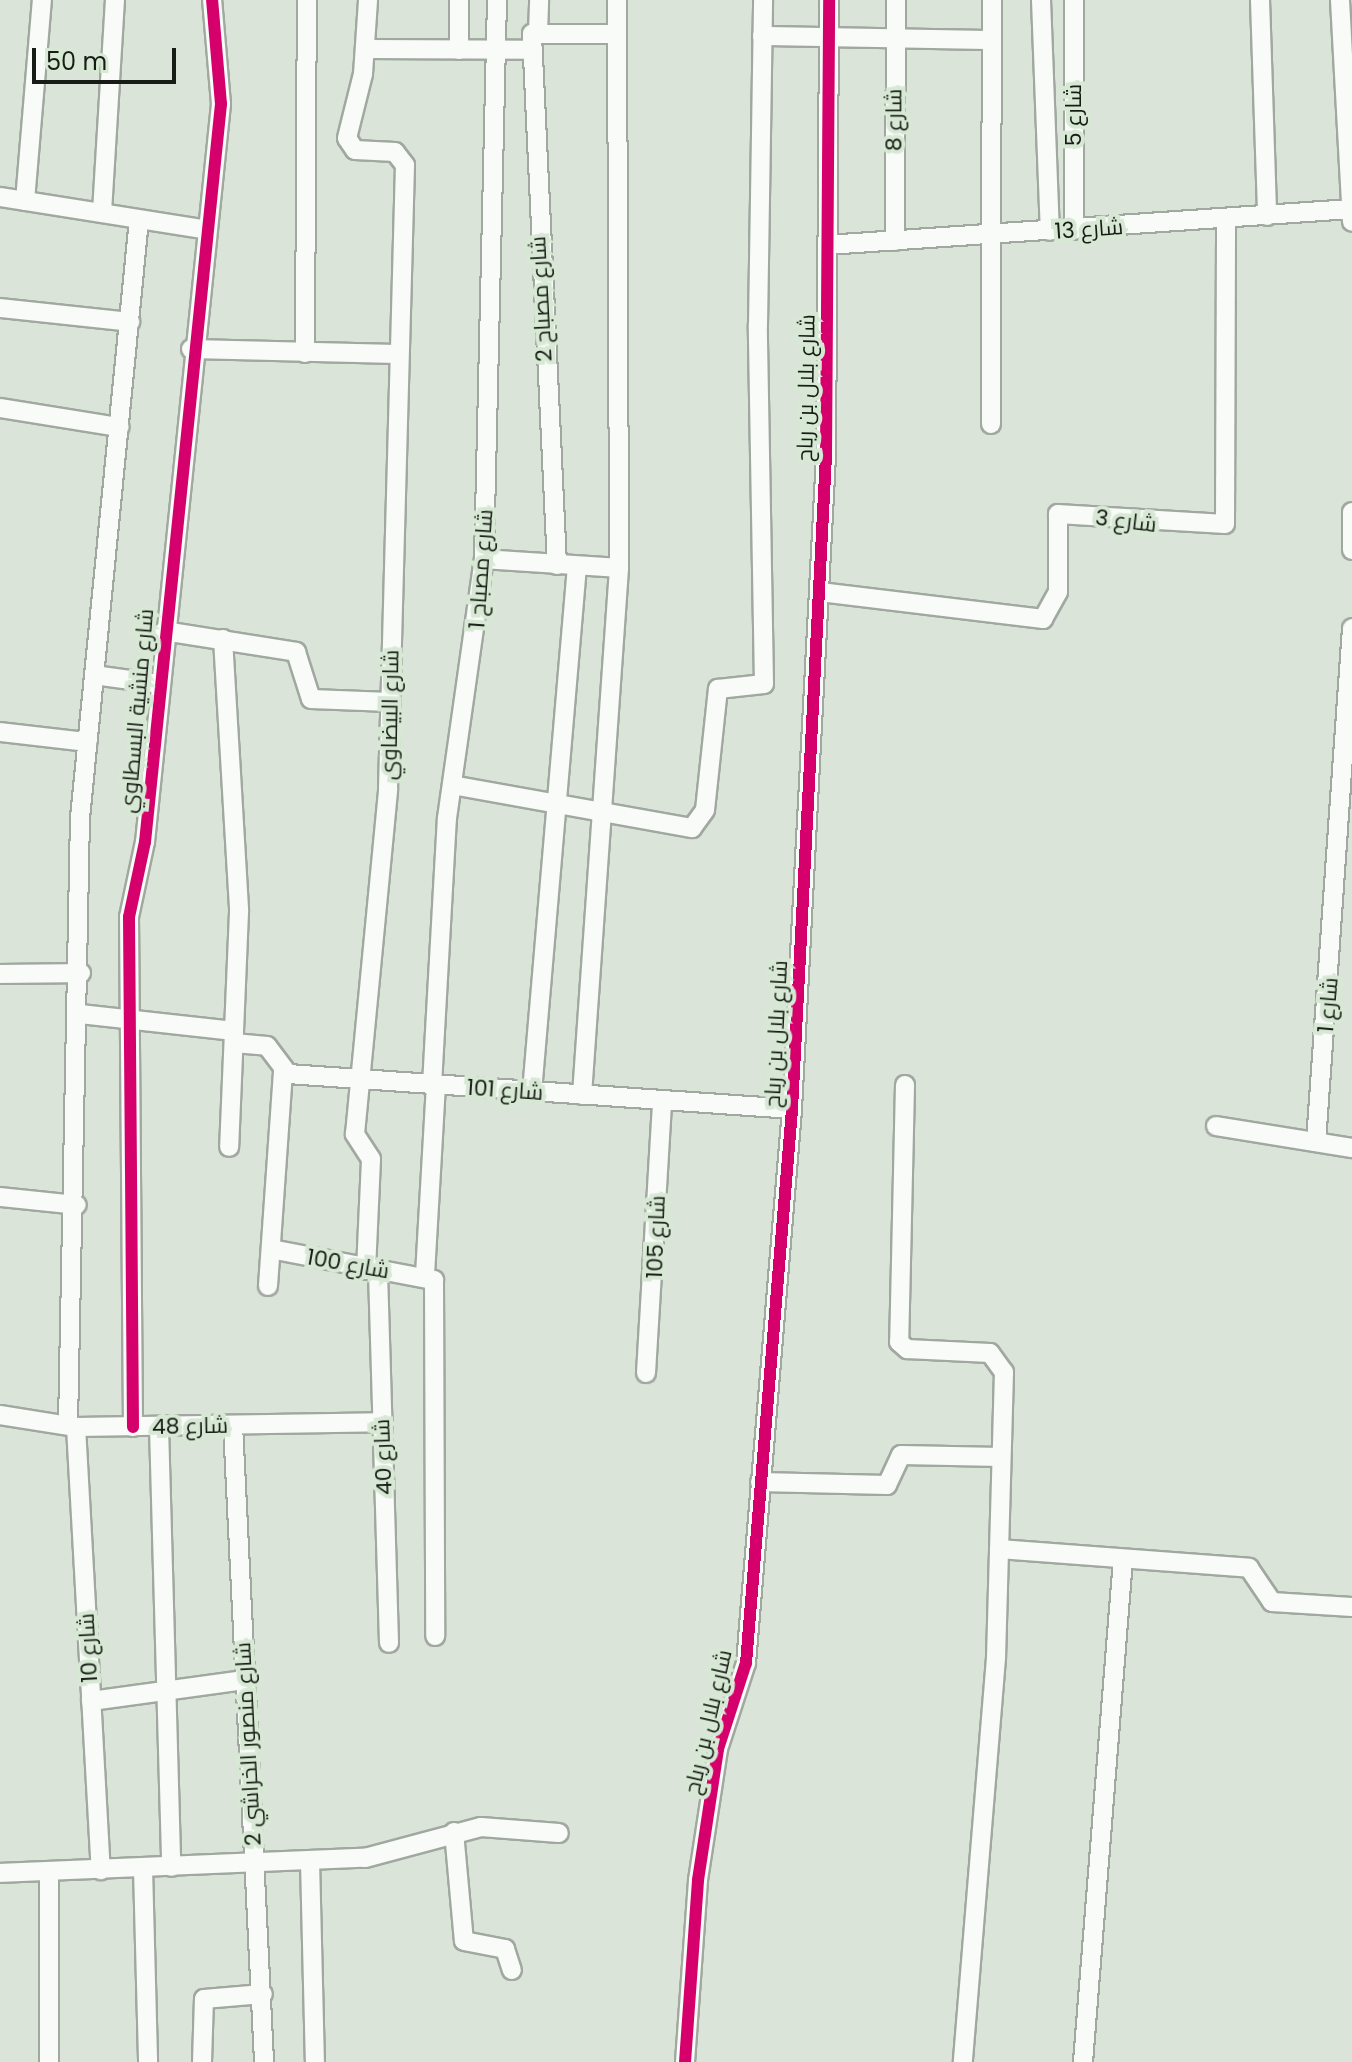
<!DOCTYPE html>
<html>
<head>
<meta charset="utf-8">
<style>
  body { margin:0 }
  #map { position:relative; width:1352px; height:2062px; overflow:hidden; background:#dae4d9; font-family:Poppins,Cairo,sans-serif }
  div>[style] { position:absolute }
  .roads { filter:drop-shadow(2px 0 #a0a89f) drop-shadow(-2px 0 #a0a89f) drop-shadow(0 2px #a0a89f) drop-shadow(0 -2px #a0a89f) }
  .street>* { height:18px; margin:-9px; padding:0 9px; transform-origin:9px; border-radius:9px; background:#f9fbf9 }
  .cycleway>* { height:12px; margin:-6px; padding:0 6px; transform-origin:6px; border-radius:6px; background:#d6006c }
  span { translate:-50% -50%; white-space:nowrap; text-align:center; line-height:1.15; -webkit-text-stroke:8px #d7e9d4; paint-order:stroke }
  .street-label { font-size:22px; color:#171d16 }
  .scale { position:absolute; left:32px; top:48px; width:144px; height:36px; box-sizing:border-box; border:4px solid #171d16; border-top:0; padding-left:10px; font-size:24px; line-height:28px; white-space:nowrap; color:#171d16; -webkit-text-stroke:6px #d7e9d4; paint-order:stroke }
</style>
</head>
<body>
<div id="map">
  <div class="roads">
    <div class="street">
      <i style="left:1041px;top:0;width:231px;rotate:87.8deg"></i>
      <i style="left:1074px;top:0;width:230px;rotate:90deg"></i>
      <i style="left:1260px;top:0;width:216px;rotate:88.1deg"></i>
      <i style="left:1340px;top:0;width:222px;rotate:86.9deg"></i>
      <i style="left:538px;top:33px;width:33px;rotate:-88deg"></i>
      <i style="left:762px;top:36px;width:230px;rotate:1deg"></i>
      <i style="left:367px;top:49px;width:165px;rotate:0.3deg"></i>
      <i style="left:459px;top:50px;width:50px;rotate:-90deg"></i>
      <i style="left:0;top:197px;width:206px;rotate:9deg"></i>
      <i style="left:25px;top:201px;width:202px;rotate:-85.2deg"></i>
      <i style="left:102px;top:212px;width:212px;rotate:-86.5deg"></i>
      <i style="left:895px;top:241px;width:241px;rotate:-89.8deg"></i>
      <i style="left:827px;top:245px;width:525px;rotate:-3.93deg"></i>
      <i style="left:0;top:308px;width:131px;rotate:6.1deg"></i>
      <i style="left:191px;top:349px;width:207px;rotate:1.4deg"></i>
      <i style="left:305px;top:353px;width:353px;rotate:-89.7deg"></i>
      <i style="left:0;top:408px;width:121px;rotate:9.1deg"></i>
      <i style="left:991px;top:424px;width:424px;rotate:-89.9deg"></i>
      <i style="left:1352px;top:512px;width:38px;rotate:90deg"></i>
      <i style="left:484px;top:559px;width:135px;rotate:3.8deg"></i>
      <i style="left:557px;top:565px;width:532px;rotate:-92.7deg"></i>
      <i style="left:532px;top:34px;width:84px"></i>
      <i style="left:820px;top:592px;width:225px;rotate:6.9deg"></i>
      <i style="left:1043px;top:619px;width:31px;rotate:-61deg"></i>
      <i style="left:1058px;top:592px;width:78px;rotate:-90deg"></i>
      <i style="left:1058px;top:514px;width:167px;rotate:3.4deg"></i>
      <i style="left:1225px;top:524px;width:305px;rotate:-89.8deg"></i>
      <i style="left:164px;top:631px;width:134px;rotate:9deg"></i>
      <i style="left:296px;top:652px;width:49px;rotate:72.3deg"></i>
      <i style="left:311px;top:699px;width:79px;rotate:2.2deg"></i>
      <i style="left:223px;top:639px;width:273px;rotate:86.6deg"></i>
      <i style="left:239px;top:912px;width:235px;rotate:92.4deg"></i>
      <i style="left:94px;top:675px;width:67px;rotate:7.8deg"></i>
      <i style="left:0;top:732px;width:88px;rotate:6.6deg"></i>
      <i style="left:452px;top:785px;width:244px;rotate:10.2deg"></i>
      <i style="left:692px;top:828px;width:22px;rotate:-54deg"></i>
      <i style="left:705px;top:810px;width:122px;rotate:-83.9deg"></i>
      <i style="left:718px;top:689px;width:46px;rotate:-6.2deg"></i>
      <i style="left:764px;top:684px;width:359px;rotate:-91deg"></i>
      <i style="left:758px;top:325px;width:325px;rotate:-89.1deg"></i>
      <i style="left:0;top:974px;width:81px;rotate:-0.7deg"></i>
      <i style="left:80px;top:1014px;width:155px;rotate:6.3deg"></i>
      <i style="left:234px;top:1043px;width:33px;rotate:5deg"></i>
      <i style="left:267px;top:1046px;width:35px;rotate:53deg"></i>
      <i style="left:288px;top:1074px;width:505px;rotate:3.97deg"></i>
      <i style="left:432px;top:1085px;width:267px;rotate:-86.8deg"></i>
      <i style="left:447px;top:818px;width:262px;rotate:-81.9deg"></i>
      <i style="left:484px;top:559px;width:559px;rotate:-88.67deg"></i>
      <i style="left:905px;top:1085px;width:257px;rotate:91.3deg"></i>
      <i style="left:899px;top:1342px;width:11px;rotate:41deg"></i>
      <i style="left:907px;top:1349px;width:83px;rotate:2.8deg"></i>
      <i style="left:990px;top:1353px;width:24px;rotate:54deg"></i>
      <i style="left:1004px;top:1372px;width:286px;rotate:91.6deg"></i>
      <i style="left:996px;top:1658px;width:405px;rotate:94.7deg"></i>
      <i style="left:532px;top:1092px;width:528px;rotate:-85.11deg"></i>
      <i style="left:582px;top:1095px;width:528px;rotate:-85.98deg"></i>
      <i style="left:619px;top:568px;width:568px;rotate:-90.2deg"></i>
      <i style="left:1216px;top:1126px;width:138px;rotate:9.2deg"></i>
      <i style="left:1316px;top:1142px;width:515px;rotate:-85.99deg"></i>
      <i style="left:0;top:1197px;width:77px;rotate:5.9deg"></i>
      <i style="left:271px;top:1249px;width:166px;rotate:10.8deg"></i>
      <i style="left:434px;top:1280px;width:356px;rotate:89.8deg"></i>
      <i style="left:366px;top:1270px;width:111px;rotate:-87.4deg"></i>
      <i style="left:371px;top:1159px;width:30px;rotate:-123deg"></i>
      <i style="left:355px;top:1134px;width:347px;rotate:-84.5deg"></i>
      <i style="left:388px;top:789px;width:624px;rotate:-88.44deg"></i>
      <i style="left:405px;top:165px;width:16px;rotate:-128deg"></i>
      <i style="left:395px;top:152px;width:40px;rotate:-177.1deg"></i>
      <i style="left:355px;top:150px;width:14px;rotate:-124deg"></i>
      <i style="left:347px;top:138px;width:66px;rotate:-76deg"></i>
      <i style="left:363px;top:74px;width:74px;rotate:-86.1deg"></i>
      <i style="left:378px;top:1272px;width:371px;rotate:88.3deg"></i>
      <i style="left:425px;top:1275px;width:189px;rotate:-86.7deg"></i>
      <i style="left:268px;top:1286px;width:215px;rotate:-86deg"></i>
      <i style="left:646px;top:1373px;width:273px;rotate:-86.6deg"></i>
      <i style="left:0;top:1415px;width:77px;rotate:9deg"></i>
      <i style="left:76px;top:1427px;width:306px;rotate:-0.9deg"></i>
      <i style="left:68px;top:1425px;width:607px;rotate:-88.87deg"></i>
      <i style="left:80px;top:818px;width:601px;rotate:-84.37deg"></i>
      <i style="left:233px;top:1425px;width:638px;rotate:87.21deg"></i>
      <i style="left:76px;top:1427px;width:444px;rotate:86.8deg"></i>
      <i style="left:133px;top:1427px;width:510px;rotate:-90.45deg"></i>
      <i style="left:129px;top:917px;width:77px;rotate:-78deg"></i>
      <i style="left:145px;top:842px;width:742px;rotate:-84.12deg"></i>
      <i style="left:221px;top:104px;width:104px;rotate:-94.9deg"></i>
      <i style="left:159px;top:1427px;width:440px;rotate:88.4deg"></i>
      <i style="left:760px;top:1482px;width:127px;rotate:1.4deg"></i>
      <i style="left:887px;top:1485px;width:33px;rotate:-65deg"></i>
      <i style="left:901px;top:1455px;width:100px;rotate:1.1deg"></i>
      <i style="left:999px;top:1549px;width:251px;rotate:4.3deg"></i>
      <i style="left:1249px;top:1568px;width:41px;rotate:55.9deg"></i>
      <i style="left:1272px;top:1602px;width:80px;rotate:3.6deg"></i>
      <i style="left:91px;top:1701px;width:155px;rotate:-7.8deg"></i>
      <i style="left:454px;top:1832px;width:109px;rotate:84.8deg"></i>
      <i style="left:464px;top:1941px;width:42px;rotate:11deg"></i>
      <i style="left:505px;top:1949px;width:22px;rotate:72deg"></i>
      <i style="left:310px;top:1861px;width:201px;rotate:88.6deg"></i>
      <i style="left:143px;top:1868px;width:194px;rotate:88.5deg"></i>
      <i style="left:0;top:1873px;width:365px;rotate:-2.4deg"></i>
      <i style="left:365px;top:1858px;width:120px;rotate:-15deg"></i>
      <i style="left:481px;top:1827px;width:78px;rotate:4.4deg"></i>
      <i style="left:49px;top:2062px;width:190px;rotate:-90deg"></i>
      <i style="left:202px;top:2062px;width:63px;rotate:-88.2deg"></i>
      <i style="left:204px;top:1999px;width:59px;rotate:-4.8deg"></i>
      <i style="left:685px;top:2062px;width:182px;rotate:-85.9deg"></i>
      <i style="left:698px;top:1880px;width:133px;rotate:-81.3deg"></i>
      <i style="left:718px;top:1749px;width:90px;rotate:-72deg"></i>
      <i style="left:746px;top:1663px;width:556px;rotate:-85.25deg"></i>
      <i style="left:792px;top:1109px;width:655px;rotate:-87.02deg"></i>
      <i style="left:826px;top:455px;width:455px;rotate:-89.6deg"></i>
      <i style="left:1083px;top:2062px;width:505px;rotate:-85.45deg"></i>
    </div>
  </div>
  <div class="cycleway">
    <i style="left:133px;top:1427px;width:510px;rotate:-90.45deg"></i>
    <i style="left:129px;top:917px;width:77px;rotate:-78deg"></i>
    <i style="left:145px;top:842px;width:742px;rotate:-84.12deg"></i>
    <i style="left:221px;top:104px;width:104px;rotate:-94.9deg"></i>
    <i style="left:685px;top:2062px;width:182px;rotate:-85.9deg"></i>
    <i style="left:698px;top:1880px;width:133px;rotate:-81.3deg"></i>
    <i style="left:718px;top:1749px;width:90px;rotate:-72deg"></i>
    <i style="left:746px;top:1663px;width:556px;rotate:-85.25deg"></i>
    <i style="left:792px;top:1109px;width:655px;rotate:-87.02deg"></i>
    <i style="left:826px;top:455px;width:455px;rotate:-89.6deg"></i>
  </div>
  <div class="street-label">
    <span style="left:1074px;top:115px;rotate:-90deg">شارع 5</span>
    <span style="left:894px;top:120px;rotate:-90deg">شارع 8</span>
    <span style="left:1089px;top:229px;rotate:-4deg">شارع 13</span>
    <span style="left:541px;top:299px;rotate:-93deg">شارع مصباح 2</span>
    <span style="left:806px;top:388px;rotate:-89deg">شارع بلال بن رباح</span>
    <span style="left:1126px;top:521px;rotate:7deg">شارع 3</span>
    <span style="left:481px;top:569px;rotate:-86deg">شارع مصباح 1</span>
    <span style="left:137px;top:711px;rotate:-85deg">شارع منشية البسطاوي</span>
    <span style="left:390px;top:715px;rotate:-89deg">شارع البيضاوي</span>
    <span style="left:1328px;top:1005px;rotate:-85deg">شارع 1</span>
    <span style="left:776px;top:1034px;rotate:-87deg">شارع بلال بن رباح</span>
    <span style="left:505px;top:1090px;rotate:4deg">شارع 101</span>
    <span style="left:656px;top:1237px;rotate:-88deg">شارع 105</span>
    <span style="left:348px;top:1264px;rotate:10deg">شارع 100</span>
    <span style="left:190px;top:1426px;rotate:-1deg">شارع 48</span>
    <span style="left:383px;top:1457px;rotate:-92deg">شارع 40</span>
    <span style="left:88px;top:1648px;rotate:-93deg">شارع 10</span>
    <span style="left:708px;top:1722px;rotate:-77deg">شارع بلال بن رباح</span>
    <span style="left:248px;top:1744px;rotate:-93deg">شارع منصور الخراشي 2</span>
  </div>
  <div class="scale">50 m</div>
</div>
</body>
</html>
